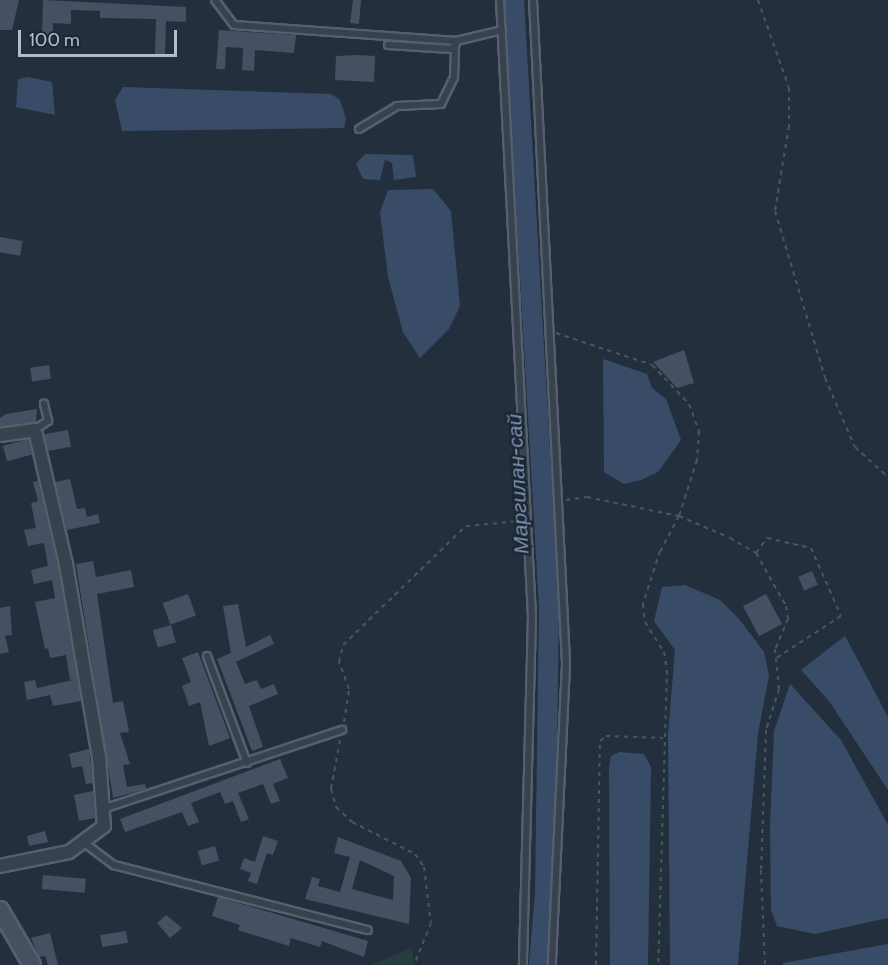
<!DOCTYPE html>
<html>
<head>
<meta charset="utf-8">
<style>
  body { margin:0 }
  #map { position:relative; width:888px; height:965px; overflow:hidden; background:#242f3e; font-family:Cabin,sans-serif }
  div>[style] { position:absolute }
  .green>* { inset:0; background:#263c3f }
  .water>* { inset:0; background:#394c67 }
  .river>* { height:20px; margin:-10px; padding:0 10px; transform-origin:10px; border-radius:10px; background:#394c67 }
  .building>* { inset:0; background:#455162; transform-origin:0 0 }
  .path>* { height:2px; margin-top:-1px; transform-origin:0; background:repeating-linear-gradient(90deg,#44595c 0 4.5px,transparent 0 9px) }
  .roads { filter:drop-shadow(2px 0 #565f6c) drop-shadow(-2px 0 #565f6c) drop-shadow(0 2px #565f6c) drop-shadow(0 -2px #565f6c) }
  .service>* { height:6px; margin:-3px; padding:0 3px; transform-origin:3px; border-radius:3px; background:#38414e }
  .minor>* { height:12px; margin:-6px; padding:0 6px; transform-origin:6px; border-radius:6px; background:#38414e }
  .secondary>* { height:16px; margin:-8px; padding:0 8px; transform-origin:8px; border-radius:8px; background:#465061 }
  span { translate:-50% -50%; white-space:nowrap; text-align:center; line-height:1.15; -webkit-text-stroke:5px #1d2633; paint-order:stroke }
  .water-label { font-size:21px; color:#7c92b1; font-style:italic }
  .scale { position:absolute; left:18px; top:30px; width:159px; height:27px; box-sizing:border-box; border:3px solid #b4bcc9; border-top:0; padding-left:8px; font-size:18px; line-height:21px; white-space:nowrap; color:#b4bcc9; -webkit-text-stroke:4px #1d2633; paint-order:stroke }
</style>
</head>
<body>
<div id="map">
  <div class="green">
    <i style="clip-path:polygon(412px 948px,414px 965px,370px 965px)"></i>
  </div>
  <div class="water">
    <i style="clip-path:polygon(29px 77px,52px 82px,55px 115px,16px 107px,18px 79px)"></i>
    <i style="clip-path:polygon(123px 87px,331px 94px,340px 100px,346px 119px,344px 128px,122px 131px,115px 100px)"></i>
    <i style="clip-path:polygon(365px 154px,413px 155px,416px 177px,394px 180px,392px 163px,385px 160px,380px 180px,363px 179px,356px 164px)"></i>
    <i style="clip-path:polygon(433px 189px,451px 211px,460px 306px,449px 329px,420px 358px,403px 332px,388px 277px,380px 212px,388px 190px)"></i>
    <i style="clip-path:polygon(603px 359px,647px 374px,652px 388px,666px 399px,681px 440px,658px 472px,641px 480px,624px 484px,604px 472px)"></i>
    <i style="clip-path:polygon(685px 585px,720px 600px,739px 619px,764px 652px,769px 675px,758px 734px,738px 965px,670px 965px,668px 735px,675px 650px,654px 621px,662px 587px)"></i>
    <i style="clip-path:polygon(845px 636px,888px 717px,888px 790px,829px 701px,801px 670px)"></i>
    <i style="clip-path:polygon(790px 684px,841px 740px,888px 825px,888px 918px,815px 934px,777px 926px,771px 910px,770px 825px,774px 731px)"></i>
    <i style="clip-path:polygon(619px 752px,644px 754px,651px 767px,648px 965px,610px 965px,609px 768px,611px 756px)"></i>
    <i style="clip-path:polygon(888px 944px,888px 965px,783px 965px,783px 963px)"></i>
  </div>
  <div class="river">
    <i style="left:514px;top:0;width:608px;rotate:86.7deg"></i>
    <i style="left:549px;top:607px;width:286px;rotate:90.8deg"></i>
    <i style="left:545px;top:893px;width:72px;rotate:94.8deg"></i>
  </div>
  <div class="building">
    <i style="clip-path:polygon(0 0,19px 0,12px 30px,0 30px)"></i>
    <i style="clip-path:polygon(43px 0,186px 7px,186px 22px,166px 21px,165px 54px,155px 54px,156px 19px,100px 18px,100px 11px,71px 10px,71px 24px,53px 23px,53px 40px,42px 39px)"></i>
    <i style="clip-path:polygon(353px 0,361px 0,359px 24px,350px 23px)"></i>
    <i style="clip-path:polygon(219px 30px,296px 35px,294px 53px,255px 50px,254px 71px,242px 70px,243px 48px,226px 47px,225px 69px,216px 69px)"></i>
    <i style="clip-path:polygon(358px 55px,375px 56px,374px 82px,335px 80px,336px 56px)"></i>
    <i style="left:0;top:237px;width:23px;height:15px;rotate:10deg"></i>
    <i style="clip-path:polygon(684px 350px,694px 383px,677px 388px,653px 362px)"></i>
    <i style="left:49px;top:365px;width:14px;height:19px;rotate:82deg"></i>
    <i style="clip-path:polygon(37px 409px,36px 422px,0 427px,0 418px,6px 414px)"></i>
    <i style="left:68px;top:430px;width:17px;height:24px;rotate:80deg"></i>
    <i style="left:28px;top:439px;width:16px;height:26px;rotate:75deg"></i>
    <i style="clip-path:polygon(70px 479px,77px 509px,85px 508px,87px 517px,98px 514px,100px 523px,67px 530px,55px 482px)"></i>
    <i style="clip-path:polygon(38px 481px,58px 566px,81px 701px,53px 706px,50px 695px,27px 700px,24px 682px,35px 680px,37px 688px,77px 679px,70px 680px,66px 655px,50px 658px,48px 648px,45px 649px,35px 602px,55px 598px,52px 580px,34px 584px,31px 570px,48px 566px,44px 543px,28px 546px,24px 530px,36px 528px,31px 503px,38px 501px,33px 482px)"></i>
    <i style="clip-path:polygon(93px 561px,96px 577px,131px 570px,134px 587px,97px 594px,113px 703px,123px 701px,129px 732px,120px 733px,130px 764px,123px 765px,127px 787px,145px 784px,146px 789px,113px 798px,76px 564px)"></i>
    <i style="left:812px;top:571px;width:15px;height:15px;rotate:67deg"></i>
    <i style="left:188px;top:594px;width:23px;height:27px;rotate:70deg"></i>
    <i style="left:766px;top:594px;width:34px;height:26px;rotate:62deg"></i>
    <i style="clip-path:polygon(238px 604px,246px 647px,270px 635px,274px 644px,236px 662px,245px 684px,257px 680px,261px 689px,274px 684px,278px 694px,249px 706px,263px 747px,252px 751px,217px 659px,231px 653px,223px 606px)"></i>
    <i style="clip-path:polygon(10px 606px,12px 635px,5px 636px,9px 652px,0 654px,0 608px)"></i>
    <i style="left:171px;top:625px;width:18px;height:19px;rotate:74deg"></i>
    <i style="clip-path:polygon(198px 652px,230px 738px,209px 746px,200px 702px,189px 706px,182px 686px,191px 682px,182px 658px)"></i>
    <i style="clip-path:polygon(89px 749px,93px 783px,86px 784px,82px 766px,72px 768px,69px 754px)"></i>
    <i style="clip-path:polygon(280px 759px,288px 778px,273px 784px,280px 801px,271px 804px,263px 784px,238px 793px,249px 819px,241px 822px,233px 801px,225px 804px,220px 792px,191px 803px,199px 822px,188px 826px,182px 812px,125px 832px,120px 819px)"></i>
    <i style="clip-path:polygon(93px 791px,95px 818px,79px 821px,74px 795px)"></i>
    <i style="clip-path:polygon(45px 831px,48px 842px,29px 846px,27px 836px)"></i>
    <i style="clip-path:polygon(263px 836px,278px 841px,273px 855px,267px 853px,257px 884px,248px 881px,251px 873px,240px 869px,244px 858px,255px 862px)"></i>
    <i style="clip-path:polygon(evenodd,338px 837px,401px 861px,411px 878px,409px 924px,305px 899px,312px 877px,320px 879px,318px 886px,340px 892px,350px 857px,334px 853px,338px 837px,360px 860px,394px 876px,393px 900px,352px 889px,360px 860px)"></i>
    <i style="left:215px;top:846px;width:15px;height:18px;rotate:74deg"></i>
    <i style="left:43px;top:875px;width:43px;height:14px;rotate:5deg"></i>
    <i style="clip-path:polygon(218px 897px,368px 941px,364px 957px,322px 941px,320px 947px,291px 938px,289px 946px,238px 930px,240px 925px,212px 916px)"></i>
    <i style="clip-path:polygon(166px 915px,182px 928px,170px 938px,157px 923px)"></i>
    <i style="left:126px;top:931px;width:12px;height:26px;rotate:81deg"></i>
    <i style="clip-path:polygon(50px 933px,58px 965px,48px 965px,45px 956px,39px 957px,31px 938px)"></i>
  </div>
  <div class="path">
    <i style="left:758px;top:0;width:93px;rotate:70.6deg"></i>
    <i style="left:789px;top:88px;width:38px;rotate:90deg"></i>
    <i style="left:789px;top:126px;width:86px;rotate:99.4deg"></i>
    <i style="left:775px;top:211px;width:174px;rotate:73.3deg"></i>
    <i style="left:825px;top:378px;width:75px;rotate:66.5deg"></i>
    <i style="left:855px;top:447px;width:45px;rotate:42.3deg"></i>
    <i style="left:556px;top:333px;width:101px;rotate:18.4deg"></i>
    <i style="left:652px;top:365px;width:54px;rotate:46.5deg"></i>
    <i style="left:689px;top:404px;width:29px;rotate:70deg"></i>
    <i style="left:699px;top:431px;width:29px;rotate:94deg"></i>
    <i style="left:697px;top:460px;width:59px;rotate:107.8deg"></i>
    <i style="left:679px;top:516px;width:40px;rotate:118deg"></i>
    <i style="left:660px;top:551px;width:56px;rotate:107.8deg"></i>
    <i style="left:643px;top:604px;width:18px;rotate:84deg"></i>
    <i style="left:645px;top:622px;width:36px;rotate:58deg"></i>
    <i style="left:664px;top:652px;width:18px;rotate:81deg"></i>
    <i style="left:667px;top:670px;width:295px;rotate:91.7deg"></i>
    <i style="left:566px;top:500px;width:21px;rotate:-8deg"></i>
    <i style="left:587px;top:497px;width:94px;rotate:11.7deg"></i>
    <i style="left:679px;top:516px;width:56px;rotate:23.3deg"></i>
    <i style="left:730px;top:538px;width:30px;rotate:30deg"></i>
    <i style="left:756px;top:553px;width:61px;rotate:60.5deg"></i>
    <i style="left:786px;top:606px;width:13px;rotate:81deg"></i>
    <i style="left:788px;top:619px;width:33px;rotate:113deg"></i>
    <i style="left:775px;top:649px;width:40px;rotate:84.3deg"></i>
    <i style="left:779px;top:689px;width:43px;rotate:107.6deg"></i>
    <i style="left:766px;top:730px;width:140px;rotate:92deg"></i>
    <i style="left:761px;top:870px;width:95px;rotate:87.6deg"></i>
    <i style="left:756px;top:553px;width:19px;rotate:-54deg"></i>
    <i style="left:767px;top:538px;width:45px;rotate:12.8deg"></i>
    <i style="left:811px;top:548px;width:74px;rotate:66.2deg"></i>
    <i style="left:841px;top:616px;width:77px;rotate:147.1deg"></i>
    <i style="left:344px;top:722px;width:33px;rotate:-81deg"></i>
    <i style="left:349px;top:689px;width:29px;rotate:-110deg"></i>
    <i style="left:339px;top:662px;width:17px;rotate:-77deg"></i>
    <i style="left:343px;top:645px;width:171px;rotate:-44.1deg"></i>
    <i style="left:466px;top:526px;width:54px;rotate:-5.3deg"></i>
    <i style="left:340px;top:740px;width:50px;rotate:100.4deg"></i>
    <i style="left:331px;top:789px;width:19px;rotate:74deg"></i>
    <i style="left:336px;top:807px;width:22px;rotate:43deg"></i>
    <i style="left:352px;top:822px;width:71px;rotate:26.9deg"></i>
    <i style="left:415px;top:854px;width:16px;rotate:55deg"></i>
    <i style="left:424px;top:867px;width:56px;rotate:82.9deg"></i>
    <i style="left:431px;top:923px;width:45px;rotate:112deg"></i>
    <i style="left:596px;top:965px;width:224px;rotate:-89deg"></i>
    <i style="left:600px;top:741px;width:8px;rotate:-40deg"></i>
    <i style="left:606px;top:736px;width:57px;rotate:2deg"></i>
  </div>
  <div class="roads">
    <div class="service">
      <i style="left:215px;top:0;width:31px;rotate:53deg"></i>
      <i style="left:234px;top:25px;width:223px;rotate:4.1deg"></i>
      <i style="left:456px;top:41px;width:47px;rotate:-13.4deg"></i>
      <i style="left:500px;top:0;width:618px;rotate:87.03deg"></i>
      <i style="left:532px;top:617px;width:348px;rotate:91.5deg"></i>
      <i style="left:533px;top:0;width:665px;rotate:87.15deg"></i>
      <i style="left:566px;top:664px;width:301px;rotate:92.7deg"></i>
      <i style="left:388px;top:45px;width:64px;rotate:3.6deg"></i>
      <i style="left:452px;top:49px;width:6px;rotate:-51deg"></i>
      <i style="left:359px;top:129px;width:44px;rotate:-31.2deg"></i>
      <i style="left:397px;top:106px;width:44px;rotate:-2.6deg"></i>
      <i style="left:441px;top:104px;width:30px;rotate:-64deg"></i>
      <i style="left:454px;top:77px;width:30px;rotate:-88deg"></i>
      <i style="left:34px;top:430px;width:17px;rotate:-33deg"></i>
      <i style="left:48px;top:421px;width:18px;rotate:-103deg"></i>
      <i style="left:207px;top:656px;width:114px;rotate:69.5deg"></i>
      <i style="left:103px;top:809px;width:252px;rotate:-18.3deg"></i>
      <i style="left:83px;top:842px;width:39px;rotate:37deg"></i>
      <i style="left:114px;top:865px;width:262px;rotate:14.4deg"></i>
    </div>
    <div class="minor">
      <i style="left:0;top:435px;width:34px;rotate:-8deg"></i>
      <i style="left:34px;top:430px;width:5px;rotate:68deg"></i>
      <i style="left:36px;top:435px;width:132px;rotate:76.9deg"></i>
      <i style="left:66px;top:564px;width:196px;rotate:80.3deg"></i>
      <i style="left:99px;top:757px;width:69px;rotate:85.9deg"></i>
      <i style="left:104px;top:826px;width:44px;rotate:143.4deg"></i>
      <i style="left:69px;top:852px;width:70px;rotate:168.5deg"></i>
    </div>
    <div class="secondary">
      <i style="left:0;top:910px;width:64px;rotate:59.8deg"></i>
    </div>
  </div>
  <div class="water-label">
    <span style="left:518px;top:484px;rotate:-93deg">Маргилан-сай</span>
  </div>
  <div class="scale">100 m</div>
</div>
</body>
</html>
